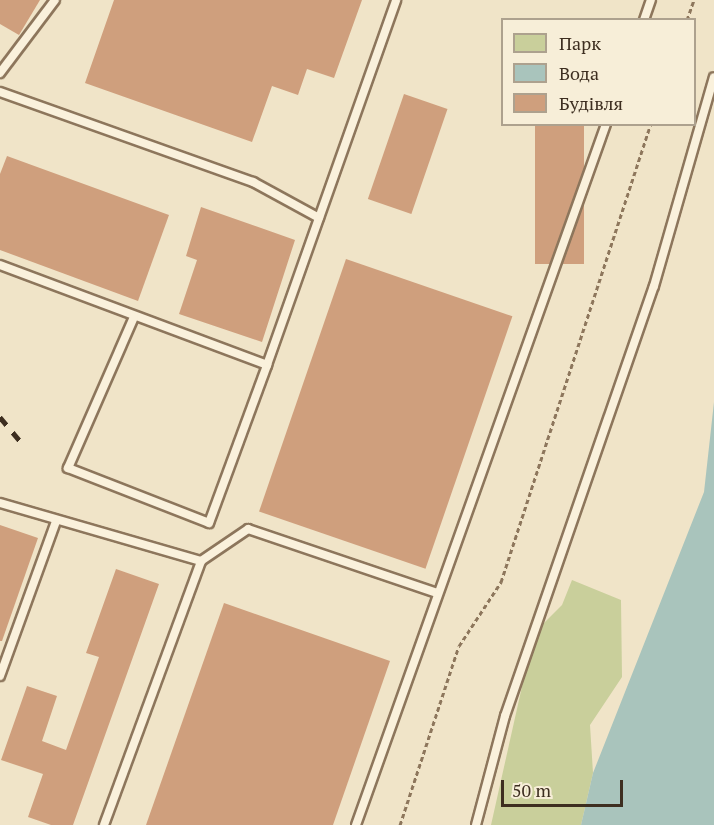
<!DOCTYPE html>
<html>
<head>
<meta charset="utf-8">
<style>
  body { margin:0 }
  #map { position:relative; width:714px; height:825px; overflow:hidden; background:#f0e4c8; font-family:"PT Serif",serif }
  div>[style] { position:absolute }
  .green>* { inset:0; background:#c9cf9b }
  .water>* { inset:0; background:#a9c4bc }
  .building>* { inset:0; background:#cf9f7d; transform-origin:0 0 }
  .path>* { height:3px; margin-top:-1.5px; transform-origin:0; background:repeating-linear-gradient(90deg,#8d765c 0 4.5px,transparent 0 7.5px) }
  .roads { filter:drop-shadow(2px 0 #8d765c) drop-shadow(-2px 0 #8d765c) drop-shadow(0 2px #8d765c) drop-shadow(0 -2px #8d765c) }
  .service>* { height:8px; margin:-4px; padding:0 4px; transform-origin:4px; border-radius:4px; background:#faf1dc }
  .rail>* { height:4.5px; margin-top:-2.25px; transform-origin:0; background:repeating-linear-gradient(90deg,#3d2e20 0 10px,transparent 0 20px) }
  span { translate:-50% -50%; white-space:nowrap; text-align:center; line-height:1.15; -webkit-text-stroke:5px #f7eed8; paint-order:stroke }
  .legend { position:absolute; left:501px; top:18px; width:195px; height:108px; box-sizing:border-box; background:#f7eed8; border:2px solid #ada18e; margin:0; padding:8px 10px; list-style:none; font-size:18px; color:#3d2e20 }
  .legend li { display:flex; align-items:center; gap:12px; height:30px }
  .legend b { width:30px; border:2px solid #ada18e }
  .scale { position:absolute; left:501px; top:780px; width:122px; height:27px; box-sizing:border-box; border:3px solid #3d2e20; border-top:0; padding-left:8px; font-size:18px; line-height:21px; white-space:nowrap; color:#3d2e20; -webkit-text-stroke:4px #f7eed8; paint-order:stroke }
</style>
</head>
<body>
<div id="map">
  <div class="green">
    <i style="clip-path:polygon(572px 580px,621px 600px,622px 677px,590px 725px,593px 773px,581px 825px,491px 825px,534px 633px,562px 605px)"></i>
  </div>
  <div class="water">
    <i style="clip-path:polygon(714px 402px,714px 825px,581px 825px,593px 773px,704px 492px)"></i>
  </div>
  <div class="building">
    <i style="clip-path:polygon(0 0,40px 0,19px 35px,0 24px)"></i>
    <i style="clip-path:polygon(114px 0,362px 0,334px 78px,307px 69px,298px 95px,272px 86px,252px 142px,85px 83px)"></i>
    <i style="left:404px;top:94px;width:46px;height:111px;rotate:19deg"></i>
    <i style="left:535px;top:124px;width:49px;height:140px"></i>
    <i style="clip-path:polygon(7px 156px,169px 215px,138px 301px,0 250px,0 174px)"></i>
    <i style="clip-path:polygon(201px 207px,295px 240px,262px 342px,179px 314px,197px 260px,186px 256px)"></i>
    <i style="left:346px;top:259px;width:176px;height:267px;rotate:19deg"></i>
    <i style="clip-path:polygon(0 525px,38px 538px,2px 641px,0 641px)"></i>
    <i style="clip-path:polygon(116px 569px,159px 584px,73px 825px,51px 825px,28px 817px,43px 774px,1px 760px,27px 686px,57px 696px,42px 741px,66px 750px,99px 657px,86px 653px)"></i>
    <i style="clip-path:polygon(224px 603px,390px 661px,333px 825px,146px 825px)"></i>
  </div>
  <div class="path">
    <i style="left:687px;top:20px;width:21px;rotate:-71deg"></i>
    <i style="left:400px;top:825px;width:188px;rotate:-71.8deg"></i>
    <i style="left:459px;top:646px;width:77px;rotate:-56.7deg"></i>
    <i style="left:501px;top:582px;width:482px;rotate:-71.9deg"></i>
  </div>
  <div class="roads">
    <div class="service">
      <i style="left:644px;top:20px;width:21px;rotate:-71deg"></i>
      <i style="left:0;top:73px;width:91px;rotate:-53deg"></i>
      <i style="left:0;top:92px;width:269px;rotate:19.6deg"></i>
      <i style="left:253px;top:182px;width:75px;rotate:28.6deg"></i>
      <i style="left:0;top:265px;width:285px;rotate:20.5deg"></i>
      <i style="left:267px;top:365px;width:387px;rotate:-70.5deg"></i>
      <i style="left:134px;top:317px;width:165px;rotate:113.6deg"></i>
      <i style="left:68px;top:468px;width:151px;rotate:21.3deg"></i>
      <i style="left:209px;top:523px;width:168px;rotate:-69.8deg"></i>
      <i style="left:0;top:503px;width:209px;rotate:16.1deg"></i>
      <i style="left:0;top:676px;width:165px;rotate:-70.1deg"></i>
      <i style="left:104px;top:825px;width:281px;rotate:-69.8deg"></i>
      <i style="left:201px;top:561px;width:57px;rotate:-34.2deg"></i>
      <i style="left:248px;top:529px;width:200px;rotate:18.7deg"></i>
      <i style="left:356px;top:825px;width:744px;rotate:-70.37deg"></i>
      <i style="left:476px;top:825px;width:113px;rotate:-75.1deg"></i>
      <i style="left:505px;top:716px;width:455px;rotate:-70.9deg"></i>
      <i style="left:654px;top:286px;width:217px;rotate:-74deg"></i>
    </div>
  </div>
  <div class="rail">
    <i style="left:0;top:417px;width:31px;rotate:50deg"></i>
  </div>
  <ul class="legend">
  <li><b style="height:16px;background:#c9cf9b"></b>Парк</li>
  <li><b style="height:16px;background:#a9c4bc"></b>Вода</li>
  <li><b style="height:16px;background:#cf9f7d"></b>Будівля</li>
  </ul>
  <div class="scale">50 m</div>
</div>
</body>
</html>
